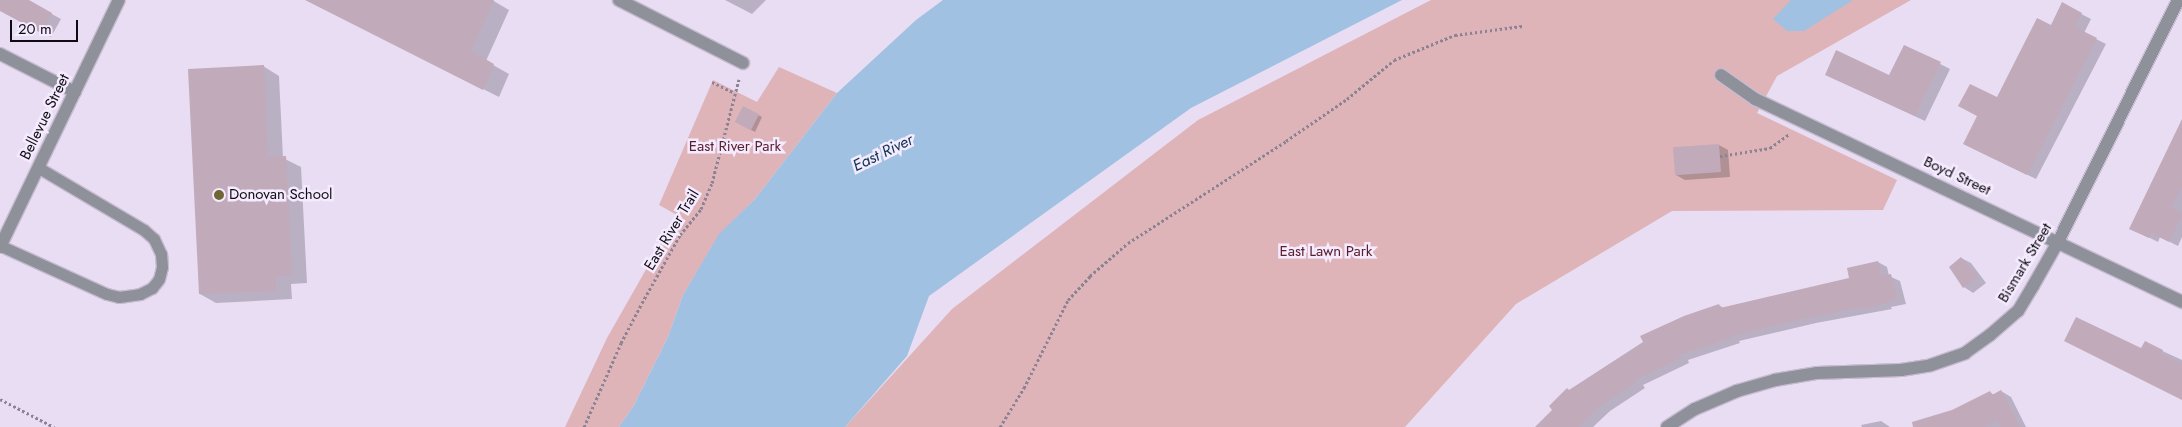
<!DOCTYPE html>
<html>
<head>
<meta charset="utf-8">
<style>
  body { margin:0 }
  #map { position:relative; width:2182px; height:427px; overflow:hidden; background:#e9ddf4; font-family:Jost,sans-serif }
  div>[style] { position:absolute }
  .green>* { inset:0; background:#deb4b9 }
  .water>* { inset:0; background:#a0c1e1 }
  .shadow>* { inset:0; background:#0003 }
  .building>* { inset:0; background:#c1aab9; transform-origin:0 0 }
  .path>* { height:3px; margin-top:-1.5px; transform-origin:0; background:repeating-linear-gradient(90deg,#8b8293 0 2.5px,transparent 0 5px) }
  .roads { filter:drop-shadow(1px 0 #c6bbd0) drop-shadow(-1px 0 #c6bbd0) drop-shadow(0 1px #c6bbd0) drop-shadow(0 -1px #c6bbd0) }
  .service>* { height:11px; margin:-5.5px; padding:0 5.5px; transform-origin:5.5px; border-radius:5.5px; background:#8e909a }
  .minor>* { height:12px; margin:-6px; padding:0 6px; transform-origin:6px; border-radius:6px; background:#8e909a }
  .tertiary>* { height:12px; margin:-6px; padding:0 6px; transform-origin:6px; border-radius:6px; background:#8e909a }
  .dots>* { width:14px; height:14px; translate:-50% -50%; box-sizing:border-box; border:2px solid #f5ebfe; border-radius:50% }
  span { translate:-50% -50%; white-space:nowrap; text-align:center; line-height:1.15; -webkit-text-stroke:5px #f5ebfe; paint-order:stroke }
  .street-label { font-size:15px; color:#0f0b13 }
  .park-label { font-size:15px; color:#591e2c }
  .poi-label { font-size:15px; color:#0f0b13 }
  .left { translate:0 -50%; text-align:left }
  .water-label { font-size:16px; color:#0e3554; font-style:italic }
  .scale { position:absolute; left:10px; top:20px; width:68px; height:22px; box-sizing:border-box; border:2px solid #0f0b13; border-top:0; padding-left:6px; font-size:15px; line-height:18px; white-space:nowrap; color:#0f0b13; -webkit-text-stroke:4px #f5ebfe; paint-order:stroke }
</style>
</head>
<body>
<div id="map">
  <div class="green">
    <i style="clip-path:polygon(1431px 0,1911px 0,1777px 76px,1757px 113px,1897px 180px,1883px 210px,1672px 211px,1516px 304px,1405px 427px,845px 427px,952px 309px,1198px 120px)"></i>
    <i style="clip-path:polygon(779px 67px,837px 93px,755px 199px,719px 235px,683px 295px,668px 337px,633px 407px,619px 427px,565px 427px,607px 338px,677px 215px,659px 205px,713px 80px,757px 102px)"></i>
  </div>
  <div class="water">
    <i style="clip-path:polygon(943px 0,1402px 0,1191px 108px,929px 296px,907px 356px,845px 427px,619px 427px,633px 407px,668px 337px,683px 295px,719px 234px,755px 199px,837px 93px,916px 20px)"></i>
    <i style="clip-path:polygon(1791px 0,1853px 0,1804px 31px,1787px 31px,1773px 19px)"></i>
  </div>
  <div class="shadow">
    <i style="clip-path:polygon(8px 0,26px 0,61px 19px,51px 37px,2px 11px)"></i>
    <i style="clip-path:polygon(306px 0,492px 0,509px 10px,486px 61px,509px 74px,499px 97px)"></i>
    <i style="clip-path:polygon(725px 0,766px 0,752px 14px)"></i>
    <i style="clip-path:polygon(2062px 4px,2091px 19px,2084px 33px,2106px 44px,2036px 179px,1974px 149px,1998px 99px,2052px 26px)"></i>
    <i style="clip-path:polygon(1905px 46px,1950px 69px,1925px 121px,1835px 79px,1890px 77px)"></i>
    <i style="clip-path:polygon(263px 66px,279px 76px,283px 158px,301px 167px,307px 283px,291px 284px,292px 299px,216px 303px,200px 294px)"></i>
    <i style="clip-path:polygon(758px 115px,762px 117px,755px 132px,736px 122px)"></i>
    <i style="clip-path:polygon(2182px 121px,2182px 237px,2178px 246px,2160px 237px,2158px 242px,2140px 233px)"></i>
    <i style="clip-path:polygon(1719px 145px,1728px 150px,1730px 177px,1685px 180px,1676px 175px)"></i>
    <i style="clip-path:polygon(1961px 258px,1971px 263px,1986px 283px,1973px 293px,1964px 287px,1950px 267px)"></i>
    <i style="clip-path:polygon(1878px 262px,1887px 267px,1889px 276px,1900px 281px,1906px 304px,1891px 307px,1892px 309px,1816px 323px,1739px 341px,1740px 343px,1688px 360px,1689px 363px,1643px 385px,1645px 388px,1610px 411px,1593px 427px,1537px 427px,1570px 391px,1719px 305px,1725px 309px,1850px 279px)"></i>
    <i style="clip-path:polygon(2145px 343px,2182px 360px,2182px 399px,2142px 350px)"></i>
    <i style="clip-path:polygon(2001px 391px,2011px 397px,2026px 427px,1914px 427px,1953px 411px,1990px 392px,1994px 395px)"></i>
    <i style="clip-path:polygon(1881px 421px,1890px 427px,1862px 427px,1861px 425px)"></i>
  </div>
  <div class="building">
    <i style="clip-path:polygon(0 0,29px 0,52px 13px,41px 33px,0 11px)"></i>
    <i style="clip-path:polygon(305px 0,494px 0,471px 51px,494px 64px,483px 90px)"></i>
    <i style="clip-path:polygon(2062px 2px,2082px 13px,2075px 27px,2097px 38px,2027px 175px,1963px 144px,1977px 116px,1958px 106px,1970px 84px,1997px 97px,2037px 18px,2051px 25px)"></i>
    <i style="clip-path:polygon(1904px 45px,1941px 62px,1915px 116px,1825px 75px,1836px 50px,1889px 75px)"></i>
    <i style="clip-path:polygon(264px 65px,268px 157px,286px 156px,292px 275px,276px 276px,276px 291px,199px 294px,188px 69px)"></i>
    <i style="left:743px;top:106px;width:18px;height:18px;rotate:27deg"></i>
    <i style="clip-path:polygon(2182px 119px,2182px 187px,2171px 208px,2182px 214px,2169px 242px,2151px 233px,2149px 238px,2129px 229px)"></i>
    <i style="left:1719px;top:144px;width:28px;height:46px;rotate:86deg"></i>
    <i style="clip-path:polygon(1961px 257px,1978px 277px,1963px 288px,1949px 267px)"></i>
    <i style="clip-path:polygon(1878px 261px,1881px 276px,1891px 274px,1897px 299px,1862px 310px,1861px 307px,1806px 318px,1731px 336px,1731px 338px,1679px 355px,1681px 358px,1635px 380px,1636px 382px,1600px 406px,1579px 427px,1535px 427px,1552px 410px,1549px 406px,1567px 388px,1569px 390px,1643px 342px,1640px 336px,1684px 316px,1719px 304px,1720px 308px,1849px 278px,1847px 268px)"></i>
    <i style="clip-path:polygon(2076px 317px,2141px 348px,2145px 341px,2163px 350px,2161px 354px,2182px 364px,2182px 400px,2064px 341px)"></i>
    <i style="clip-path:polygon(2001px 390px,2020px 427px,2001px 427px,1997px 420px,1984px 427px,1913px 427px,1912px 422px,1952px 410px,1990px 391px,1992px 395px)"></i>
  </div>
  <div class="path">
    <i style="left:712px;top:82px;width:25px;rotate:26deg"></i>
    <i style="left:1720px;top:156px;width:51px;rotate:-9.1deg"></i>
    <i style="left:1770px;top:148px;width:24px;rotate:-36deg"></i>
    <i style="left:0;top:399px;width:61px;rotate:27.4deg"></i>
    <i style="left:584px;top:427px;width:92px;rotate:-66.2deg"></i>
    <i style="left:621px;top:343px;width:45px;rotate:-62.3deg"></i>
    <i style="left:642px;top:303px;width:78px;rotate:-60.8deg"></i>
    <i style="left:680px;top:235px;width:33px;rotate:-51deg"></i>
    <i style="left:701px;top:209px;width:28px;rotate:-67deg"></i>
    <i style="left:712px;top:183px;width:107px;rotate:-75.4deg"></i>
    <i style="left:1000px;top:427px;width:46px;rotate:-58.4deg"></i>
    <i style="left:1024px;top:388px;width:98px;rotate:-63.4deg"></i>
    <i style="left:1068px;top:300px;width:33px;rotate:-47deg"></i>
    <i style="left:1090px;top:276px;width:50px;rotate:-41deg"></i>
    <i style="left:1128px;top:243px;width:188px;rotate:-32.8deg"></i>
    <i style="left:1286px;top:141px;width:74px;rotate:-34.5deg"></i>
    <i style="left:1347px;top:99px;width:61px;rotate:-39.7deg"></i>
    <i style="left:1394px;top:60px;width:66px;rotate:-22.3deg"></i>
    <i style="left:1455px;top:35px;width:68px;rotate:-7.7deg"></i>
  </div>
  <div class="roads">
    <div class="service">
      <i style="left:1px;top:246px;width:116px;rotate:24.4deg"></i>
      <i style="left:107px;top:294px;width:12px;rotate:14deg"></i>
      <i style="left:119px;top:297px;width:21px;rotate:-8deg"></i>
      <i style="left:140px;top:294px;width:13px;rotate:-27deg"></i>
      <i style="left:152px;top:288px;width:11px;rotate:-52deg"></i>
      <i style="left:159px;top:279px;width:12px;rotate:-76deg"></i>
      <i style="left:162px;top:267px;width:13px;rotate:-94deg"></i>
      <i style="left:161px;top:254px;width:17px;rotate:-115deg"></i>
      <i style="left:154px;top:239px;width:13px;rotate:-138deg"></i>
      <i style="left:144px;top:230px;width:122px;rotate:-149.4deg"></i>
    </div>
    <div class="minor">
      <i style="left:619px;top:0;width:139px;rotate:26.9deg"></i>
      <i style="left:0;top:54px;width:84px;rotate:26.9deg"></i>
      <i style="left:1721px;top:75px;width:42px;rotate:35.2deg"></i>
      <i style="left:1755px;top:99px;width:473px;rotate:25.4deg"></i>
      <i style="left:1667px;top:427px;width:33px;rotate:-33deg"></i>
      <i style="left:1695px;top:409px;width:46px;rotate:-23.2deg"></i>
      <i style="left:1737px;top:391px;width:40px;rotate:-16deg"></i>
      <i style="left:1775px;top:380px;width:43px;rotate:-9.5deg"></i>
      <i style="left:1817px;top:373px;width:84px;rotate:-2deg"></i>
      <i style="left:1901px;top:370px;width:30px;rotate:-9deg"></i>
      <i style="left:1931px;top:365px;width:36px;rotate:-19deg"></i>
      <i style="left:1965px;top:353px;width:31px;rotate:-36deg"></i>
      <i style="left:1990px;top:335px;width:37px;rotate:-41deg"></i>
      <i style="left:2018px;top:311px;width:29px;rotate:-59deg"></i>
      <i style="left:2033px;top:286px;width:51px;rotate:-60.4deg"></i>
      <i style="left:2058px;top:242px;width:270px;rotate:-63.6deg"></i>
    </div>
    <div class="tertiary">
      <i style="left:0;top:247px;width:274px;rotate:-64.3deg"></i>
    </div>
  </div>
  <div class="dots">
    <i style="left:219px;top:195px;background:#6e6633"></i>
  </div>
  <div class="street-label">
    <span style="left:45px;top:117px;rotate:-64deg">Bellevue Street</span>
    <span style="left:1957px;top:176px;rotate:25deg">Boyd Street</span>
    <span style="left:672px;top:230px;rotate:-59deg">East River Trail</span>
    <span style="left:2025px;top:263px;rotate:-59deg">Bismark Street</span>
  </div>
  <div class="park-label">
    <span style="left:735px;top:147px">East River Park</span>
    <span style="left:1326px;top:252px">East Lawn Park</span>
  </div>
  <div class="poi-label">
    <span class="left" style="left:229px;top:195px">Donovan School</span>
  </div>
  <div class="water-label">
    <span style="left:883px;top:153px;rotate:-26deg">East River</span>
  </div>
  <div class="scale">20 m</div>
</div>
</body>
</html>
